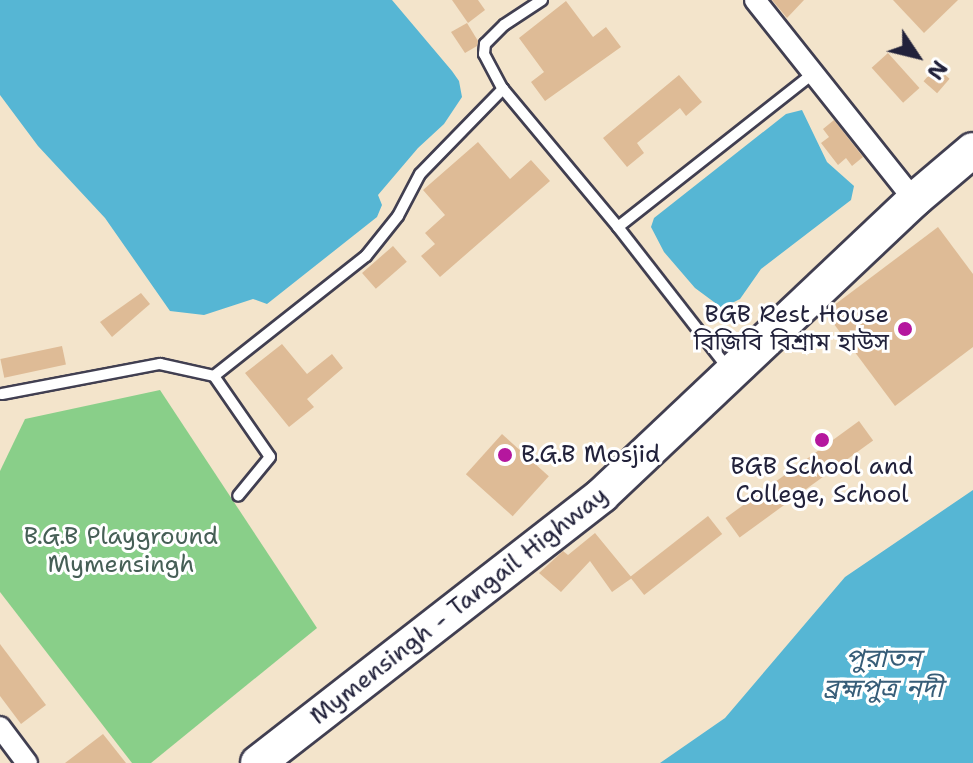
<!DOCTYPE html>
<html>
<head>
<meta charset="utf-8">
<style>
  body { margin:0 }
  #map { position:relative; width:973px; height:763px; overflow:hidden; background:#f3e4cb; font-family:"Shantell Sans","Noto Sans Bengali",sans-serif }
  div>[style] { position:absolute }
  .green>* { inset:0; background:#89cf89 }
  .water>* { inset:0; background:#56b6d4 }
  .building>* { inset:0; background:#debb96; transform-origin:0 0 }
  .roads { filter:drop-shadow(2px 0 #413f51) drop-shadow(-2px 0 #413f51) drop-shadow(0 2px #413f51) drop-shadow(0 -2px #413f51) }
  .service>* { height:10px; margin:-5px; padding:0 5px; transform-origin:5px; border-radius:5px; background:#fff }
  .minor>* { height:20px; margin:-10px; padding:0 10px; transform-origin:10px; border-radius:10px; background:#fff }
  .trunk>* { height:34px; margin:-17px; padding:0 17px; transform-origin:17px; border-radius:17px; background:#fff }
  .dots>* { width:22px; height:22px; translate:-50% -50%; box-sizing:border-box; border:4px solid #fff; border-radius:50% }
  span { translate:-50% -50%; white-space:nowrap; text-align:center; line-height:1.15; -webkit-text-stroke:6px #fff; paint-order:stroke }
  .poi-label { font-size:24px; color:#22223b }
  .right { translate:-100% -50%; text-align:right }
  .left { translate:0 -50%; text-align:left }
  .park-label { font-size:24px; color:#465f56 }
  .street-label { font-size:24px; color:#22223b }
  .water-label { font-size:26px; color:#375d78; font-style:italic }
  .north { position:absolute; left:877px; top:16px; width:80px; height:80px; -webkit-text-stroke:6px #fff; paint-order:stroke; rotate:125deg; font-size:22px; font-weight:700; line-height:32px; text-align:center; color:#22223b }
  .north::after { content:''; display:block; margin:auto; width:28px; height:36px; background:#22223b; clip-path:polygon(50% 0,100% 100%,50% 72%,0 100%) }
</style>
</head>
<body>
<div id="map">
  <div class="green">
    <i style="clip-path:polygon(160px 390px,317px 628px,151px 763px,132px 763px,0 592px,0 471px,25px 419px)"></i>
  </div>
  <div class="water">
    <i style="clip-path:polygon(0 0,392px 0,452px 71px,459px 81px,462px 97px,444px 124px,418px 148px,378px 195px,382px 205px,377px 217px,267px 304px,253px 299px,204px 315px,170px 311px,105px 218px,38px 146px,0 95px)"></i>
    <i style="clip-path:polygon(802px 110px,827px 162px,854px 186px,851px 200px,761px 269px,740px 299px,722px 308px,695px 288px,664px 252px,651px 227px,654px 218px,786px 114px)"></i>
    <i style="clip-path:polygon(973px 490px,973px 763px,660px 763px,725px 718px,845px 577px)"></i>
  </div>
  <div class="building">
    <i style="clip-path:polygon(452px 0,478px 0,485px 10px,468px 23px)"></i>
    <i style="clip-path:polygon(772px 0,804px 0,787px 18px)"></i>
    <i style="clip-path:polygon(893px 0,958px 0,924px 33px)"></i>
    <i style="clip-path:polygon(566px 1px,593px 37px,606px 27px,621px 47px,545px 101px,531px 82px,544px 72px,519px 38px)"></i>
    <i style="clip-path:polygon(467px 23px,478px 41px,477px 46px,465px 53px,451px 32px)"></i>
    <i style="left:888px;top:53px;width:47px;height:22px;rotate:48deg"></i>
    <i style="left:936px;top:67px;width:18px;height:19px;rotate:41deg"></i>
    <i style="clip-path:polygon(679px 75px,702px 102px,686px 116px,680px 108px,637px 143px,644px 153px,627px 167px,603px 138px)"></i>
    <i style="clip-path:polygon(834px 120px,863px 157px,852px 166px,846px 158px,838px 165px,821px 143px,829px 137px,823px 129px)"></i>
    <i style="clip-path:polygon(478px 142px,510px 179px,531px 160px,550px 181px,440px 277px,421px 256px,435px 244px,425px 233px,445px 215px,423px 190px)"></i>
    <i style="clip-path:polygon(938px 227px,973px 274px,973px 347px,895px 406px,825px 312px)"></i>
    <i style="left:393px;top:246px;width:21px;height:41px;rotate:49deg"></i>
    <i style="clip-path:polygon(141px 293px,150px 304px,112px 337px,100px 322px)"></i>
    <i style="clip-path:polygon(282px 344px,307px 374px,332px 354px,343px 368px,307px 399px,314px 407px,289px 427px,245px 373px)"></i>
    <i style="left:62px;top:346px;width:19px;height:63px;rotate:78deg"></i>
    <i style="left:859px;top:421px;width:24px;height:165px;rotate:54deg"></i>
    <i style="left:502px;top:434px;width:63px;height:54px;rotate:42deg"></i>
    <i style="left:708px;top:516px;width:23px;height:99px;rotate:52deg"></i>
    <i style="clip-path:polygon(595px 533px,632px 578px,612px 592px,590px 561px,561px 592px,539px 573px,563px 551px,568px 555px)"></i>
    <i style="clip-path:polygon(0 644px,46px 705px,21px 724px,0 696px)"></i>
    <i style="clip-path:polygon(103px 734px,126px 763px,65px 763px)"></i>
  </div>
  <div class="roads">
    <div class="service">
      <i style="left:542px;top:0;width:45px;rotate:146.7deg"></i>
      <i style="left:504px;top:25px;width:27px;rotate:135deg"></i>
      <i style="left:485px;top:44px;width:10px;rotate:96deg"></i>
      <i style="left:484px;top:54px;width:40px;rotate:62deg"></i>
      <i style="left:503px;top:89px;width:180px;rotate:50.2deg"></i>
      <i style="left:618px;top:227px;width:249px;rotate:-38.2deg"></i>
      <i style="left:618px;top:227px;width:177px;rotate:52.1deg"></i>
      <i style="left:214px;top:376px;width:98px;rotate:55.3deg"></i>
      <i style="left:270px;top:457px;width:50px;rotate:129.4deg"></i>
      <i style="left:2px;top:394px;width:161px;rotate:-10.8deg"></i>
      <i style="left:160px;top:364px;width:55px;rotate:12.5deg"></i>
      <i style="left:214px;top:376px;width:194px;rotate:-38.3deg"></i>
      <i style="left:366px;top:256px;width:51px;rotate:-51.3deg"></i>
      <i style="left:398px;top:216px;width:47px;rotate:-62.4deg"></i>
      <i style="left:420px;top:174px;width:119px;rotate:-45.7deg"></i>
    </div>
    <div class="minor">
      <i style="left:755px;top:0;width:256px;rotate:51.5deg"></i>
      <i style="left:0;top:727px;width:45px;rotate:53.1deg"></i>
    </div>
    <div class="trunk">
      <i style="left:258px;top:763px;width:436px;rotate:-37.9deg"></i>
      <i style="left:602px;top:495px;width:429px;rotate:-43.4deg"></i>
      <i style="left:914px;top:200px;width:77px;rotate:-40.3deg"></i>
    </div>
  </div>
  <div class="dots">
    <i style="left:905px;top:329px;background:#b5179e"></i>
    <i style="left:822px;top:440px;background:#b5179e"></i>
    <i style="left:505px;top:455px;background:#b5179e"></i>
  </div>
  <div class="poi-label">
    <span class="right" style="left:889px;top:329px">BGB Rest House<br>বিজিবি বিশ্রাম হাউস</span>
    <span class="left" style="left:521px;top:455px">B.G.B Mosjid</span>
    <span style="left:822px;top:481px">BGB School and<br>College, School</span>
  </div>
  <div class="park-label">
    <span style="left:121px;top:551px">B.G.B Playground<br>Mymensingh</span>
  </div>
  <div class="street-label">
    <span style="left:459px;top:606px;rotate:-38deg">Mymensingh - Tangail Highway</span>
  </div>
  <div class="water-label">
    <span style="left:883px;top:673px">পুরাতন<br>ব্রহ্মপুত্র নদী</span>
  </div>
  <div class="north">N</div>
</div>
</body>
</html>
